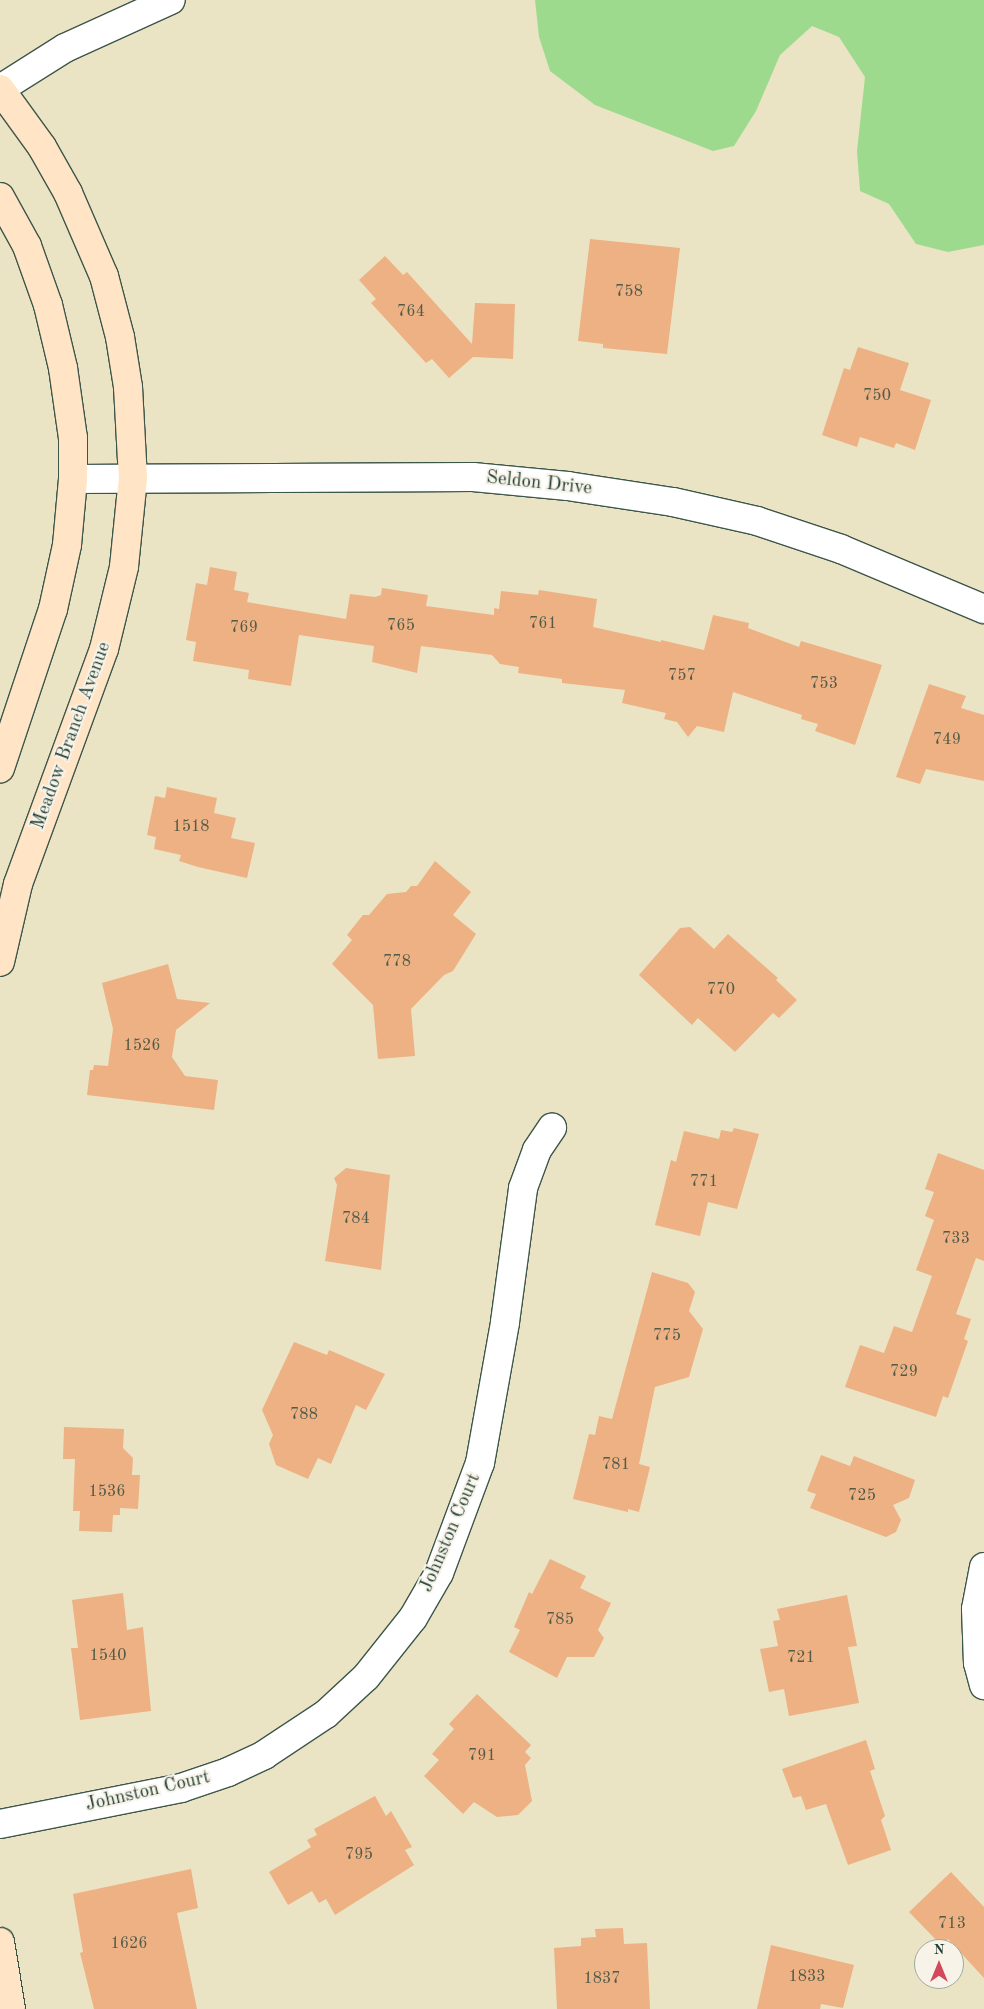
<!DOCTYPE html>
<html>
<head>
<meta charset="utf-8">
<style>
  body { margin:0 }
  #map { position:relative; width:984px; height:2009px; overflow:hidden; background:#eae4c5; font-family:"Old Standard TT",serif }
  div>[style] { position:absolute }
  .green>* { inset:0; background:#9eda8e }
  .building>* { inset:0; background:#edb184 }
  .roads { filter:drop-shadow(1px 0 #3d564a) drop-shadow(-1px 0 #3d564a) drop-shadow(0 1px #3d564a) drop-shadow(0 -1px #3d564a) }
  .street>* { height:28px; margin:-14px; padding:0 14px; transform-origin:14px; border-radius:14px; background:#fff }
  .secondary>* { height:28px; margin:-14px; padding:0 14px; transform-origin:14px; border-radius:14px; background:#ffe4c6 }
  span { translate:-50% -50%; white-space:nowrap; text-align:center; line-height:1.15; -webkit-text-stroke:4px #f7f3e8; paint-order:stroke }
  .number-label { font-size:16px; color:#525a48 }
  .number-label span { -webkit-text-stroke-width:0 }
  .street-label { font-size:19px; color:#1f3d34 }
  .north { position:absolute; left:914px; top:1939px; width:50px; height:50px; box-sizing:border-box; background:#f7f3e8; border:1px solid #a1aaa0; border-radius:50%; rotate:0deg; font-size:14px; font-weight:700; line-height:20px; text-align:center; color:#1f3d34 }
  .north::after { content:''; display:block; margin:auto; width:18px; height:22px; background:#d1495b; clip-path:polygon(50% 0,100% 100%,50% 72%,0 100%) }
</style>
</head>
<body>
<div id="map">
  <div class="green">
    <i style="clip-path:polygon(535px 0,984px 0,984px 245px,948px 252px,916px 244px,889px 204px,860px 191px,857px 151px,865px 77px,839px 37px,812px 26px,780px 55px,756px 111px,734px 146px,713px 151px,595px 105px,550px 71px,539px 37px)"></i>
  </div>
  <div class="building">
    <i style="clip-path:polygon(590px 239px,680px 248px,667px 354px,603px 348px,603px 344px,578px 341px)"></i>
    <i style="clip-path:polygon(385px 256px,403px 275px,407px 272px,472px 344px,475px 303px,515px 304px,513px 359px,473px 357px,449px 378px,432px 359px,426px 363px,371px 303px,376px 299px,359px 280px)"></i>
    <i style="clip-path:polygon(858px 347px,909px 363px,900px 390px,931px 400px,915px 450px,896px 443px,894px 448px,860px 437px,857px 447px,822px 435px,844px 368px,850px 370px)"></i>
    <i style="clip-path:polygon(210px 567px,237px 572px,234px 590px,249px 593px,247px 602px,346px 619px,350px 594px,375px 597px,381px 595px,382px 588px,428px 595px,426px 606px,494px 615px,494px 608px,499px 609px,501px 591px,538px 595px,539px 590px,597px 599px,593px 627px,661px 642px,661px 640px,704px 650px,713px 615px,749px 623px,748px 628px,799px 647px,801px 641px,882px 665px,855px 745px,815px 731px,818px 724px,801px 719px,802px 715px,733px 692px,724px 732px,697px 726px,688px 737px,677px 722px,664px 719px,666px 713px,622px 703px,625px 690px,562px 683px,562px 679px,518px 673px,519px 667px,500px 664px,492px 655px,421px 646px,417px 673px,372px 662px,374px 646px,299px 635px,291px 686px,248px 679px,249px 670px,193px 661px,196px 642px,186px 640px,192px 606px,196px 583px,207px 585px)"></i>
    <i style="clip-path:polygon(929px 684px,966px 696px,961px 708px,984px 715px,984px 781px,926px 769px,920px 784px,896px 777px)"></i>
    <i style="clip-path:polygon(167px 787px,217px 798px,214px 813px,236px 818px,231px 838px,255px 843px,247px 878px,198px 867px,179px 861px,181px 855px,154px 849px,156px 837px,147px 835px,155px 796px,165px 798px)"></i>
    <i style="clip-path:polygon(435px 861px,471px 892px,453px 915px,476px 934px,453px 971px,444px 975px,411px 1009px,415px 1056px,378px 1059px,373px 1005px,332px 964px,352px 940px,347px 935px,363px 915px,369px 915px,387px 894px,406px 892px,411px 886px,417px 886px)"></i>
    <i style="clip-path:polygon(690px 927px,714px 949px,728px 934px,778px 978px,776px 980px,797px 1000px,779px 1018px,773px 1013px,735px 1052px,698px 1018px,692px 1025px,639px 975px,680px 928px)"></i>
    <i style="clip-path:polygon(168px 964px,177px 999px,210px 1003px,176px 1030px,172px 1057px,185px 1076px,218px 1080px,214px 1110px,87px 1095px,90px 1070px,93px 1070px,94px 1065px,108px 1066px,113px 1029px,102px 983px)"></i>
    <i style="clip-path:polygon(734px 1128px,759px 1134px,737px 1209px,708px 1202px,700px 1236px,655px 1225px,671px 1160px,676px 1162px,684px 1131px,719px 1139px,721px 1130px,732px 1132px)"></i>
    <i style="clip-path:polygon(938px 1153px,984px 1170px,984px 1261px,976px 1258px,956px 1314px,971px 1319px,964px 1339px,968px 1341px,948px 1398px,943px 1396px,936px 1417px,845px 1387px,860px 1345px,884px 1353px,894px 1326px,912px 1332px,932px 1276px,916px 1270px,934px 1220px,925px 1216px,934px 1192px,925px 1189px)"></i>
    <i style="clip-path:polygon(346px 1168px,390px 1175px,381px 1270px,325px 1261px,337px 1185px,334px 1178px)"></i>
    <i style="clip-path:polygon(652px 1272px,688px 1283px,695px 1292px,689px 1311px,703px 1329px,689px 1377px,655px 1387px,639px 1464px,650px 1467px,639px 1512px,628px 1509px,628px 1512px,573px 1499px,589px 1434px,595px 1435px,599px 1416px,612px 1419px)"></i>
    <i style="clip-path:polygon(294px 1342px,327px 1355px,329px 1350px,385px 1374px,366px 1410px,356px 1405px,331px 1464px,318px 1458px,308px 1479px,276px 1465px,269px 1444px,273px 1435px,262px 1410px)"></i>
    <i style="clip-path:polygon(64px 1427px,124px 1429px,123px 1448px,133px 1458px,132px 1475px,140px 1475px,138px 1509px,120px 1508px,120px 1515px,113px 1515px,112px 1532px,79px 1531px,80px 1511px,73px 1511px,75px 1459px,63px 1459px)"></i>
    <i style="clip-path:polygon(821px 1455px,850px 1466px,854px 1456px,915px 1480px,909px 1498px,893px 1505px,901px 1520px,896px 1532px,886px 1537px,810px 1508px,816px 1494px,807px 1491px)"></i>
    <i style="clip-path:polygon(550px 1559px,586px 1576px,580px 1588px,611px 1603px,598px 1630px,604px 1638px,594px 1657px,567px 1657px,557px 1678px,509px 1652px,520px 1630px,514px 1627px,529px 1592px,532px 1594px)"></i>
    <i style="clip-path:polygon(123px 1593px,127px 1630px,143px 1627px,151px 1711px,80px 1720px,71px 1648px,78px 1648px,72px 1600px)"></i>
    <i style="clip-path:polygon(847px 1595px,857px 1646px,848px 1647px,859px 1703px,789px 1716px,784px 1689px,769px 1692px,760px 1649px,778px 1646px,773px 1621px,780px 1620px,777px 1609px)"></i>
    <i style="clip-path:polygon(477px 1694px,531px 1745px,525px 1752px,531px 1758px,525px 1765px,532px 1801px,518px 1815px,497px 1817px,474px 1802px,463px 1814px,424px 1776px,439px 1760px,432px 1754px,454px 1729px,449px 1724px)"></i>
    <i style="clip-path:polygon(866px 1740px,875px 1769px,870px 1771px,885px 1816px,881px 1820px,891px 1850px,848px 1865px,826px 1804px,806px 1810px,801px 1796px,793px 1798px,782px 1769px)"></i>
    <i style="clip-path:polygon(375px 1796px,386px 1816px,391px 1811px,412px 1847px,405px 1850px,414px 1865px,335px 1915px,326px 1899px,319px 1903px,312px 1891px,288px 1905px,269px 1872px,311px 1847px,307px 1840px,317px 1835px,314px 1829px)"></i>
    <i style="clip-path:polygon(191px 1869px,198px 1908px,177px 1913px,197px 2009px,94px 2009px,80px 1953px,83px 1952px,73px 1894px)"></i>
    <i style="clip-path:polygon(951px 1872px,984px 1907px,984px 1978px,948px 1939px,941px 1945px,909px 1912px)"></i>
    <i style="clip-path:polygon(623px 1928px,624px 1944px,647px 1943px,650px 2009px,557px 2009px,554px 1948px,581px 1946px,581px 1938px,596px 1937px,595px 1929px)"></i>
    <i style="clip-path:polygon(771px 1945px,854px 1965px,843px 2008px,821px 2004px,820px 2009px,757px 2009px)"></i>
  </div>
  <div class="roads">
    <div class="street">
      <i style="left:0;top:89px;width:77px;rotate:-32.2deg"></i>
      <i style="left:65px;top:48px;width:116px;rotate:-24.4deg"></i>
      <i style="left:73px;top:479px;width:400px;rotate:-0.3deg"></i>
      <i style="left:473px;top:477px;width:95px;rotate:5.4deg"></i>
      <i style="left:568px;top:486px;width:106px;rotate:8.7deg"></i>
      <i style="left:673px;top:502px;width:86px;rotate:12.7deg"></i>
      <i style="left:757px;top:521px;width:89px;rotate:18.4deg"></i>
      <i style="left:841px;top:549px;width:155px;rotate:22.8deg"></i>
      <i style="left:984px;top:1567px;width:43px;rotate:100.8deg"></i>
      <i style="left:976px;top:1609px;width:54px;rotate:87.9deg"></i>
      <i style="left:978px;top:1663px;width:23px;rotate:75deg"></i>
      <i style="left:0;top:1824px;width:185px;rotate:-11.2deg"></i>
      <i style="left:181px;top:1788px;width:50px;rotate:-18.8deg"></i>
      <i style="left:228px;top:1772px;width:40px;rotate:-25deg"></i>
      <i style="left:264px;top:1755px;width:74px;rotate:-33.5deg"></i>
      <i style="left:326px;top:1714px;width:54px;rotate:-42.8deg"></i>
      <i style="left:366px;top:1677px;width:75px;rotate:-51.5deg"></i>
      <i style="left:413px;top:1618px;width:52px;rotate:-60deg"></i>
      <i style="left:439px;top:1573px;width:117px;rotate:-69.6deg"></i>
      <i style="left:480px;top:1463px;width:143px;rotate:-79.9deg"></i>
      <i style="left:505px;top:1322px;width:135px;rotate:-82.3deg"></i>
      <i style="left:523px;top:1188px;width:40px;rotate:-69.8deg"></i>
      <i style="left:537px;top:1150px;width:27px;rotate:-56deg"></i>
    </div>
    <div class="secondary">
      <i style="left:0;top:89px;width:72px;rotate:54.1deg"></i>
      <i style="left:42px;top:147px;width:53px;rotate:60.5deg"></i>
      <i style="left:68px;top:193px;width:90px;rotate:66.6deg"></i>
      <i style="left:104px;top:276px;width:63px;rotate:75.3deg"></i>
      <i style="left:120px;top:337px;width:51px;rotate:80.9deg"></i>
      <i style="left:128px;top:387px;width:91px;rotate:86.9deg"></i>
      <i style="left:133px;top:478px;width:89px;rotate:95.8deg"></i>
      <i style="left:124px;top:567px;width:84px;rotate:103.7deg"></i>
      <i style="left:104px;top:649px;width:250px;rotate:110.1deg"></i>
      <i style="left:18px;top:884px;width:80px;rotate:103deg"></i>
      <i style="left:0;top:197px;width:56px;rotate:61.1deg"></i>
      <i style="left:27px;top:246px;width:63px;rotate:70.4deg"></i>
      <i style="left:48px;top:305px;width:65px;rotate:76.6deg"></i>
      <i style="left:63px;top:368px;width:71px;rotate:81.9deg"></i>
      <i style="left:73px;top:438px;width:41px;rotate:90deg"></i>
      <i style="left:73px;top:479px;width:66px;rotate:95.2deg"></i>
      <i style="left:67px;top:545px;width:66px;rotate:102.3deg"></i>
      <i style="left:53px;top:609px;width:168px;rotate:108.4deg"></i>
      <i style="left:0;top:1942px;width:68px;rotate:80.7deg"></i>
    </div>
  </div>
  <div class="number-label">
    <span style="left:629px;top:292px">758</span>
    <span style="left:411px;top:312px">764</span>
    <span style="left:877px;top:396px">750</span>
    <span style="left:543px;top:624px">761</span>
    <span style="left:401px;top:626px">765</span>
    <span style="left:244px;top:628px">769</span>
    <span style="left:682px;top:676px">757</span>
    <span style="left:824px;top:684px">753</span>
    <span style="left:947px;top:740px">749</span>
    <span style="left:191px;top:827px">1518</span>
    <span style="left:397px;top:962px">778</span>
    <span style="left:721px;top:990px">770</span>
    <span style="left:142px;top:1046px">1526</span>
    <span style="left:704px;top:1182px">771</span>
    <span style="left:356px;top:1219px">784</span>
    <span style="left:956px;top:1239px">733</span>
    <span style="left:667px;top:1336px">775</span>
    <span style="left:904px;top:1372px">729</span>
    <span style="left:304px;top:1415px">788</span>
    <span style="left:616px;top:1465px">781</span>
    <span style="left:107px;top:1492px">1536</span>
    <span style="left:862px;top:1496px">725</span>
    <span style="left:560px;top:1620px">785</span>
    <span style="left:108px;top:1656px">1540</span>
    <span style="left:801px;top:1658px">721</span>
    <span style="left:482px;top:1756px">791</span>
    <span style="left:359px;top:1855px">795</span>
    <span style="left:952px;top:1924px">713</span>
    <span style="left:129px;top:1944px">1626</span>
    <span style="left:807px;top:1977px">1833</span>
    <span style="left:602px;top:1979px">1837</span>
  </div>
  <div class="street-label">
    <span style="left:539px;top:484px;rotate:6deg">Seldon Drive</span>
    <span style="left:72px;top:736px;rotate:-70deg">Meadow Branch Avenue</span>
    <span style="left:451px;top:1533px;rotate:-67deg">Johnston Court</span>
    <span style="left:148px;top:1792px;rotate:-13deg">Johnston Court</span>
  </div>
  <div class="north">N</div>
</div>
</body>
</html>
